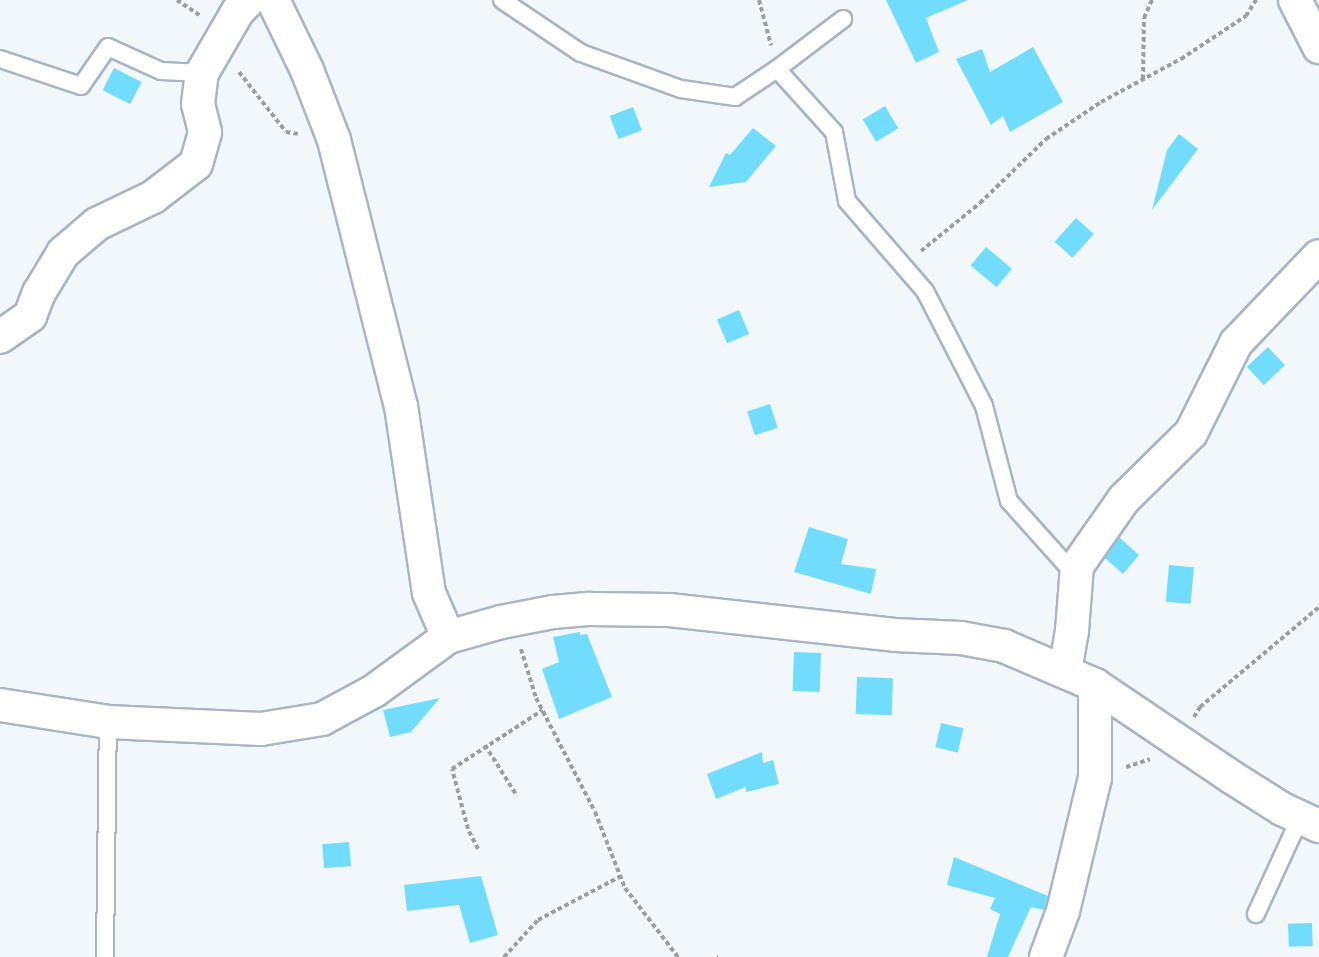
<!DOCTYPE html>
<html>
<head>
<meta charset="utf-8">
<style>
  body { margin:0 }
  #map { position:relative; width:1319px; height:957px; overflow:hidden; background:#f2f7fc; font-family:Arial,sans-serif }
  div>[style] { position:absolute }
  .building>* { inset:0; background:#72dcfe; transform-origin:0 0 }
  .path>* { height:4px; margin-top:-2px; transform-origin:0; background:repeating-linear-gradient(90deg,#999ea3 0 4.5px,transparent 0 7.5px) }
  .roads { filter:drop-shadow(2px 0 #a9b5c2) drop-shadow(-2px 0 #a9b5c2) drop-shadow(0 2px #a9b5c2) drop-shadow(0 -2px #a9b5c2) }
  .lane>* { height:16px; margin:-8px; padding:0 8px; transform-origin:8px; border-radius:8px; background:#fff }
  .street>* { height:32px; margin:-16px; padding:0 16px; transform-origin:16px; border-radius:16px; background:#fff }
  span { translate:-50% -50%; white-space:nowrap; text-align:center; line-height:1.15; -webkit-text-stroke:4.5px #fff; paint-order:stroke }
</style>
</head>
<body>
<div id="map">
  <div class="building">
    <i style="clip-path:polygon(886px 0,968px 0,926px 18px,939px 52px,916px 63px)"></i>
    <i style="clip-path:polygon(1033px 47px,1063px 102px,1010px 132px,1003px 116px,991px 125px,956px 59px,982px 49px,990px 72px)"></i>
    <i style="left:114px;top:68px;width:31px;height:25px;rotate:27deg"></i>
    <i style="left:885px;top:106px;width:26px;height:26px;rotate:59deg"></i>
    <i style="left:633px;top:107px;width:25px;height:25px;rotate:69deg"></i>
    <i style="clip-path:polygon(753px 128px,776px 146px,746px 182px,709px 187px,726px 153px,730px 155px)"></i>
    <i style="clip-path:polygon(1179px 134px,1198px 149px,1152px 210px,1167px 150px)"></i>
    <i style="left:1076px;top:218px;width:24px;height:32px;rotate:42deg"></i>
    <i style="left:986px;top:247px;width:34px;height:24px;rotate:40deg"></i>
    <i style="left:739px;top:310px;width:26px;height:24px;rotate:67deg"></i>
    <i style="left:1268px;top:347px;width:25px;height:29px;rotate:47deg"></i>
    <i style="left:770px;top:404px;width:25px;height:24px;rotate:72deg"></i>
    <i style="clip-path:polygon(809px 527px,848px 539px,841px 564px,876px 569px,871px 594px,794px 572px)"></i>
    <i style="clip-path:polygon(1119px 537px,1139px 555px,1123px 574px,1105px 558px)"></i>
    <i style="left:1169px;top:565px;width:25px;height:37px;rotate:5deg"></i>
    <i style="clip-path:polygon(580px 632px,580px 635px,587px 634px,612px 697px,559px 719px,542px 669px,559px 662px,553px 637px)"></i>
    <i style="left:794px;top:652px;width:27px;height:39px;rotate:2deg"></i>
    <i style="left:857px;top:677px;width:36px;height:37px;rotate:2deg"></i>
    <i style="clip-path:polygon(440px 698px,411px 732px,390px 737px,383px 710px)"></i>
    <i style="left:941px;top:723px;width:23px;height:25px;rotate:13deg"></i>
    <i style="clip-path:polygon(762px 752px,763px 763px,773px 760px,779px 784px,746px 792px,746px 787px,716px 799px,707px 774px)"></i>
    <i style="left:349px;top:842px;width:24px;height:27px;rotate:85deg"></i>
    <i style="clip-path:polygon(954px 857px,1048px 896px,1044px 910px,1031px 907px,1008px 957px,987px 957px,1000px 914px,990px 909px,995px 898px,947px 885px)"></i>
    <i style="clip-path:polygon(481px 876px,498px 935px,470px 943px,459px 905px,407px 911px,404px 885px)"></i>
    <i style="left:1312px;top:923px;width:23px;height:24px;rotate:88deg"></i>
  </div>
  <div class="path">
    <i style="left:177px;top:0;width:27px;rotate:34deg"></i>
    <i style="left:759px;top:0;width:47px;rotate:75.1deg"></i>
    <i style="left:239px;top:72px;width:76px;rotate:51.9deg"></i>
    <i style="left:286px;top:132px;width:12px;rotate:9deg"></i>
    <i style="left:1143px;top:79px;width:61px;rotate:-89.1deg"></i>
    <i style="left:1144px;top:18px;width:20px;rotate:-66deg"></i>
    <i style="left:921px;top:251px;width:76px;rotate:-39.1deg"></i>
    <i style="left:980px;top:203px;width:92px;rotate:-44.1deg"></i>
    <i style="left:1046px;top:139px;width:66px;rotate:-33.9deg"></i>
    <i style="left:1101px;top:102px;width:91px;rotate:-28.3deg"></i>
    <i style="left:1181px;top:59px;width:78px;rotate:-33.5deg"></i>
    <i style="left:1246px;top:16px;width:19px;rotate:-58deg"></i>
    <i style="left:521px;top:649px;width:51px;rotate:73deg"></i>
    <i style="left:536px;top:698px;width:128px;rotate:62.6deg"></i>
    <i style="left:595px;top:812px;width:82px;rotate:68.5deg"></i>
    <i style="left:625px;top:888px;width:87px;rotate:52.5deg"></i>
    <i style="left:1194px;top:717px;width:12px;rotate:-59deg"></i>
    <i style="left:1200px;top:707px;width:155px;rotate:-40deg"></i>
    <i style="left:485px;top:745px;width:60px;rotate:57.9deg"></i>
    <i style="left:1126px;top:767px;width:25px;rotate:-18deg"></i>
    <i style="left:478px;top:849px;width:22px;rotate:-117deg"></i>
    <i style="left:468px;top:829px;width:62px;rotate:-104.9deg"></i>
    <i style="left:452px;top:769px;width:108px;rotate:-33deg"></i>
    <i style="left:504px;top:957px;width:50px;rotate:-47.4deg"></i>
    <i style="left:538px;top:920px;width:94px;rotate:-27.9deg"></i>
    <i style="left:717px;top:957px;width:1px"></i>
  </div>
  <div class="roads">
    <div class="lane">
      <i style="left:502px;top:0;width:95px;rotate:33.9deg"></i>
      <i style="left:581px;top:53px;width:106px;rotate:19.8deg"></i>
      <i style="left:681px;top:89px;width:55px;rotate:8.4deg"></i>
      <i style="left:735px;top:97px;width:50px;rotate:-33.7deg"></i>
      <i style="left:777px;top:69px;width:83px;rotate:-37.1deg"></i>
      <i style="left:0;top:59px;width:85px;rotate:18.4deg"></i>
      <i style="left:81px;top:86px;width:47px;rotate:-55.3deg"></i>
      <i style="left:108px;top:47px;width:58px;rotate:24.4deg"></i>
      <i style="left:161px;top:71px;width:41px;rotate:2.8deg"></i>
      <i style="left:777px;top:69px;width:85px;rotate:47.9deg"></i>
      <i style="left:834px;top:132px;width:70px;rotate:79.3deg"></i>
      <i style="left:847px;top:201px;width:119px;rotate:49.1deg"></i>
      <i style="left:925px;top:291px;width:129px;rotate:62.8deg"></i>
      <i style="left:984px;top:406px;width:98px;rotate:75.3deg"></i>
      <i style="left:1009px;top:501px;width:102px;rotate:48.2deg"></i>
      <i style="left:1256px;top:914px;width:106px;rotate:-65.4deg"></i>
      <i style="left:105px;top:957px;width:235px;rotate:-89.3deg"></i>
    </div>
    <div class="street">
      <i style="left:273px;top:0;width:78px;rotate:64.1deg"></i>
      <i style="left:307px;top:70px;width:75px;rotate:68.9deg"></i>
      <i style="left:334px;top:140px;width:274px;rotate:75.9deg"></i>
      <i style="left:401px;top:406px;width:189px;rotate:81.5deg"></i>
      <i style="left:429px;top:593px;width:48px;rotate:66.6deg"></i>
      <i style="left:1295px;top:0;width:53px;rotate:62.9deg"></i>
      <i style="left:0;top:337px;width:37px;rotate:-35deg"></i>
      <i style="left:30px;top:316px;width:25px;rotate:-69deg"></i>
      <i style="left:39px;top:293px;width:47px;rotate:-59deg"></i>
      <i style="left:63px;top:253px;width:45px;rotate:-40.5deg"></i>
      <i style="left:97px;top:224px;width:62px;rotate:-25.7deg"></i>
      <i style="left:153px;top:197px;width:54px;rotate:-37.5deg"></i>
      <i style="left:196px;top:164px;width:33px;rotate:-74deg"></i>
      <i style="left:205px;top:132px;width:29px;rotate:-104deg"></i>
      <i style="left:198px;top:104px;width:31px;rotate:-83deg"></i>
      <i style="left:202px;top:73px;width:72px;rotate:-59.9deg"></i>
      <i style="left:238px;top:11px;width:16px;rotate:-45deg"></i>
      <i style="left:1065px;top:671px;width:41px;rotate:-80.1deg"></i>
      <i style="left:1072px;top:631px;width:65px;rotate:-85.6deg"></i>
      <i style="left:1077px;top:566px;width:82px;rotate:-55deg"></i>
      <i style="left:1124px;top:499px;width:94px;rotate:-44.6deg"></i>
      <i style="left:1191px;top:433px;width:101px;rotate:-63.4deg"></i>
      <i style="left:1236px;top:343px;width:120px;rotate:-46.3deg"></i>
      <i style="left:0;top:705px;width:109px;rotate:8.9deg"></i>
      <i style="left:108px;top:722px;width:153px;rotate:2.6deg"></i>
      <i style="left:261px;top:729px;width:62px;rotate:-9.3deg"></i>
      <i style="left:322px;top:719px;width:59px;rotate:-28.3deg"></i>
      <i style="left:374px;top:691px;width:92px;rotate:-36.1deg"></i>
      <i style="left:448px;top:637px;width:55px;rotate:-15.8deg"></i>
      <i style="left:501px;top:622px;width:53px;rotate:-10.9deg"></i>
      <i style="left:553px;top:612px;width:37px;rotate:-5deg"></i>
      <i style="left:590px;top:609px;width:79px;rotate:0.7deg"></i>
      <i style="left:669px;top:610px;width:227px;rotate:6.3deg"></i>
      <i style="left:895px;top:635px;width:66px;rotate:2.6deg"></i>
      <i style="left:961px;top:638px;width:44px;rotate:10.5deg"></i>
      <i style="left:1004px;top:646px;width:99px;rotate:23.2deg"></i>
      <i style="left:1095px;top:685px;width:166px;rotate:34deg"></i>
      <i style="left:1233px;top:778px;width:58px;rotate:32.3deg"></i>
      <i style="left:1282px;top:809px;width:41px;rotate:24.7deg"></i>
      <i style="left:1046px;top:957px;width:49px;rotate:-69.7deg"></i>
      <i style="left:1063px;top:911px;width:137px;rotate:-76.5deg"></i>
      <i style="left:1095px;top:778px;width:93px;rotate:-90deg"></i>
    </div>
  </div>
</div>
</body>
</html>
